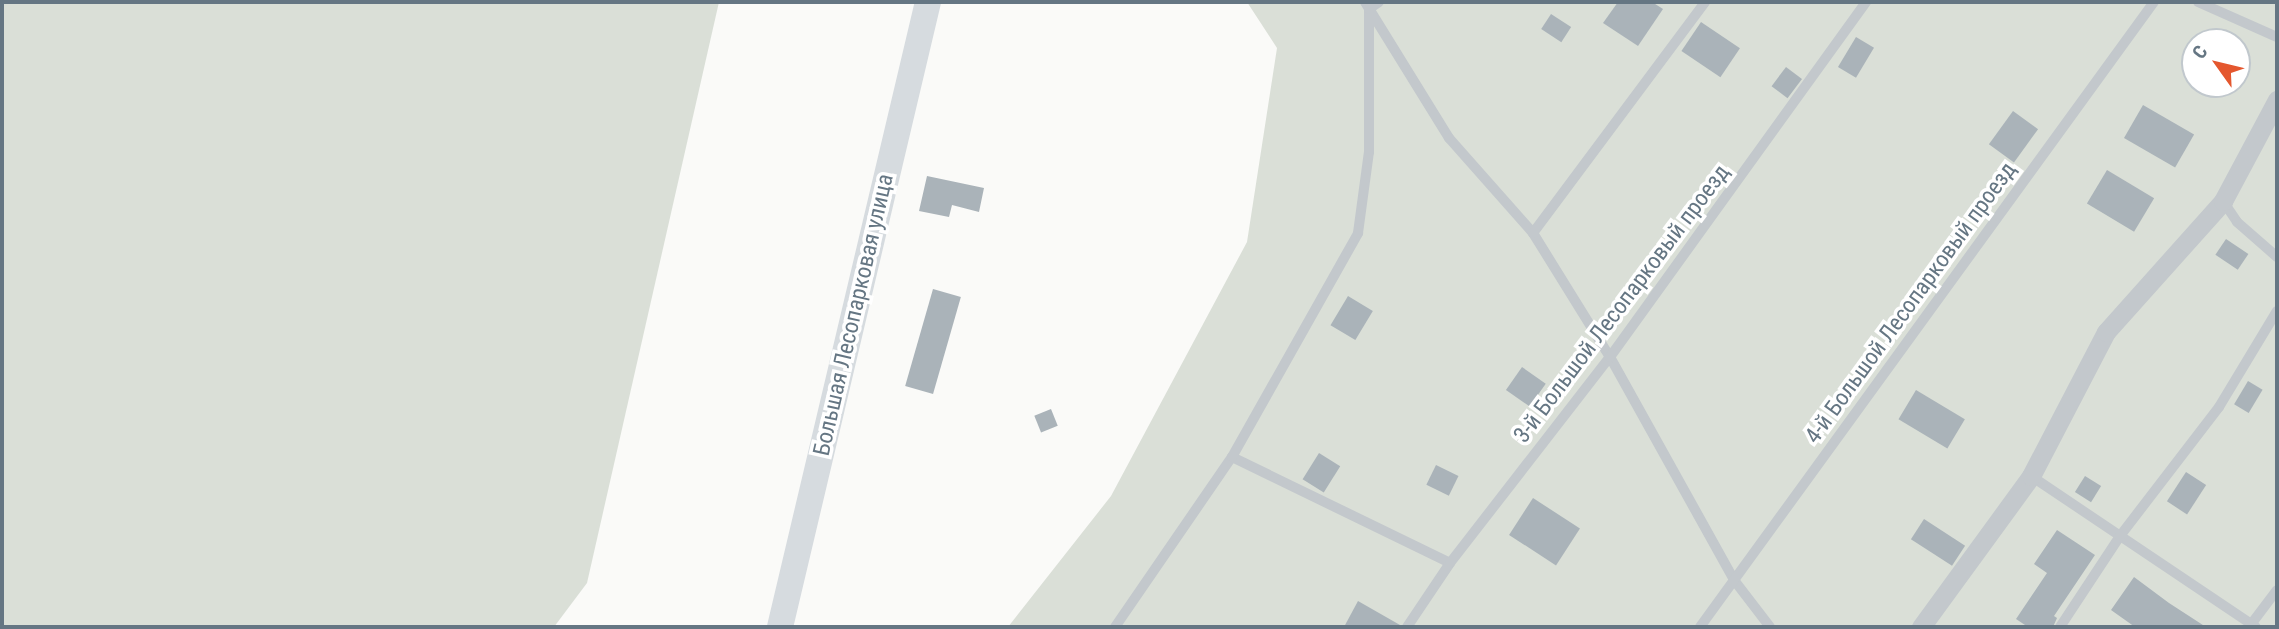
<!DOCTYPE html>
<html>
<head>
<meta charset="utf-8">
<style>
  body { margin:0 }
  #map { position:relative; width:2279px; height:629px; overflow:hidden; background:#fafaf8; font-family:"Roboto Condensed",sans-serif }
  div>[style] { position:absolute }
  .green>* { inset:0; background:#dadfd7 }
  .building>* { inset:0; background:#aab3b9; transform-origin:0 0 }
  .service>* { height:10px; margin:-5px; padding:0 5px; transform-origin:5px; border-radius:5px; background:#c3c8cc }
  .minor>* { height:19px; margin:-9.5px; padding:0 9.5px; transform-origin:9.5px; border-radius:9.5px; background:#c3c8cc }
  .secondary>* { height:26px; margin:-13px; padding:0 13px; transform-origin:13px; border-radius:13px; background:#d6dbdf }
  span { translate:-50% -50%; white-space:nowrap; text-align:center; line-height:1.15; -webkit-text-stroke:7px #fff; paint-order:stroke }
  .street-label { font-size:23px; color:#657683 }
  .frame { position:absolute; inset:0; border:4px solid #657683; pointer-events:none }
  .north { position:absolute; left:2181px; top:28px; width:70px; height:70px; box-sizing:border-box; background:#fff; border:2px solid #c1c8cd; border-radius:50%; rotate:304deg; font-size:19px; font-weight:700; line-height:28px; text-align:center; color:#657683 }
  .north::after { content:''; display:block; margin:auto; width:24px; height:32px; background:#e4572e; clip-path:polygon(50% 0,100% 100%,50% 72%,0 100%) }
</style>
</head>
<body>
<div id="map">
  <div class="green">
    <i style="clip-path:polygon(2px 2px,719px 2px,587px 583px,554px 627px,2px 627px)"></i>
    <i style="clip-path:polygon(evenodd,1247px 2px,2277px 2px,2277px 627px,1008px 627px,1111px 496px,1247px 242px,1277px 48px,1247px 2px,2195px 42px,2237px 42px,2237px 84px,2195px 84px,2195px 42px)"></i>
  </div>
  <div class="building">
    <i style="clip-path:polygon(1618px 2px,1652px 2px,1663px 9px,1638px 46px,1603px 23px)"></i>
    <i style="left:1551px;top:14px;width:24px;height:18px;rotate:33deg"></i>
    <i style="left:1701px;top:22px;width:47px;height:35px;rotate:34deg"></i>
    <i style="left:1856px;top:37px;width:21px;height:35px;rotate:31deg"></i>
    <i style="left:1786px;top:67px;width:20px;height:24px;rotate:37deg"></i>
    <i style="left:2143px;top:105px;width:59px;height:38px;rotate:30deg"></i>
    <i style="left:2013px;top:111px;width:31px;height:41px;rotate:36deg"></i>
    <i style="left:2107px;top:170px;width:55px;height:39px;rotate:31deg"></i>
    <i style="clip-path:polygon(927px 176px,984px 188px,979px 212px,952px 205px,949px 217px,919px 211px)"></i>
    <i style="left:2226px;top:239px;width:27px;height:19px;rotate:34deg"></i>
    <i style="left:933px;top:289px;width:29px;height:101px;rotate:16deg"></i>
    <i style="left:1348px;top:296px;width:29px;height:34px;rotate:31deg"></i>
    <i style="left:1522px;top:367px;width:29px;height:28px;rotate:35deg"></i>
    <i style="left:2248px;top:381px;width:17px;height:27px;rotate:31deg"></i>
    <i style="left:1916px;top:390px;width:57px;height:34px;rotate:31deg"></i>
    <i style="left:1051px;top:409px;width:18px;height:18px;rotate:68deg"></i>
    <i style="left:1319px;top:453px;width:25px;height:31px;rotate:32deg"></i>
    <i style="left:1436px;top:465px;width:25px;height:22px;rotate:26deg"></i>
    <i style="left:2186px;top:472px;width:24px;height:35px;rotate:33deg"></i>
    <i style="left:2085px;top:476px;width:19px;height:19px;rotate:32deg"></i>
    <i style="left:1533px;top:498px;width:56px;height:44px;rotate:33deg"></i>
    <i style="left:1924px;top:519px;width:49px;height:24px;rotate:33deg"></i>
    <i style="clip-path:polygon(2057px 530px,2095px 555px,2054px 616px,2057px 618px,2053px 627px,2028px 627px,2016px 619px,2047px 573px,2034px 564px)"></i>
    <i style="clip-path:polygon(2134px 577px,2169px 603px,2206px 627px,2135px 627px,2111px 610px)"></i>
    <i style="clip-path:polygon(1358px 601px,1400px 625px,1400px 627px,1344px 627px)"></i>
  </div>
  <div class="service">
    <i style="left:1365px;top:2px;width:160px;rotate:58.3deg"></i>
    <i style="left:1449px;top:138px;width:127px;rotate:48.5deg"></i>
    <i style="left:1533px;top:233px;width:146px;rotate:58.2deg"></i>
    <i style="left:1610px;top:357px;width:255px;rotate:60.9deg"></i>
    <i style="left:1734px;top:580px;width:59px;rotate:52.5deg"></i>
    <i style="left:2198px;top:2px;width:86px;rotate:23.9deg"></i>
    <i style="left:2223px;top:201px;width:25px;rotate:56deg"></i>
    <i style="left:2237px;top:222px;width:53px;rotate:41.2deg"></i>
    <i style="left:1533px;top:233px;width:288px;rotate:-53.3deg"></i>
    <i style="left:1232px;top:457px;width:242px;rotate:25.9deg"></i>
    <i style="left:2031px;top:476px;width:271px;rotate:33.9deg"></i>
    <i style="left:1115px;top:627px;width:206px;rotate:-55.5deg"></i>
    <i style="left:1232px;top:457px;width:257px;rotate:-60.6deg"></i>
    <i style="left:1358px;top:233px;width:82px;rotate:-82.3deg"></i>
    <i style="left:1369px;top:152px;width:143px;rotate:-90deg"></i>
    <i style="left:1369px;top:9px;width:12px;rotate:-35deg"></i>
    <i style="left:1407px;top:627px;width:77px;rotate:-56.1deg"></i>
    <i style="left:1450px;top:563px;width:261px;rotate:-52.2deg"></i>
    <i style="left:1610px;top:357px;width:438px;rotate:-54.2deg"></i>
    <i style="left:1700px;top:627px;width:772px;rotate:-54.01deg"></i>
    <i style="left:2060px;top:627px;width:109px;rotate:-56.6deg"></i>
    <i style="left:2120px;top:536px;width:163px;rotate:-52.5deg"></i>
    <i style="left:2219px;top:407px;width:112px;rotate:-58.9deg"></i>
    <i style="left:2249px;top:627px;width:46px;rotate:-52.9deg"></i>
  </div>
  <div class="minor">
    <i style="left:1921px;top:627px;width:187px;rotate:-53.9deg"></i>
    <i style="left:2031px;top:476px;width:162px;rotate:-62.5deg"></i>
    <i style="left:2106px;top:332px;width:176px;rotate:-48.2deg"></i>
    <i style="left:2223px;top:201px;width:115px;rotate:-61.9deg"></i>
  </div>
  <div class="secondary">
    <i style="left:780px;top:627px;width:642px;rotate:-76.68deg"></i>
  </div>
  <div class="street-label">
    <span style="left:1911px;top:303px;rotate:-54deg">4-й Большой Лесопарковый проезд</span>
    <span style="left:1622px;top:304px;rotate:-53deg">3-й Большой Лесопарковый проезд</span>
    <span style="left:854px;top:315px;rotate:-77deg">Большая Лесопарковая улица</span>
  </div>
  <div class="frame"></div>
  <div class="north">С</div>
</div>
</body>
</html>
